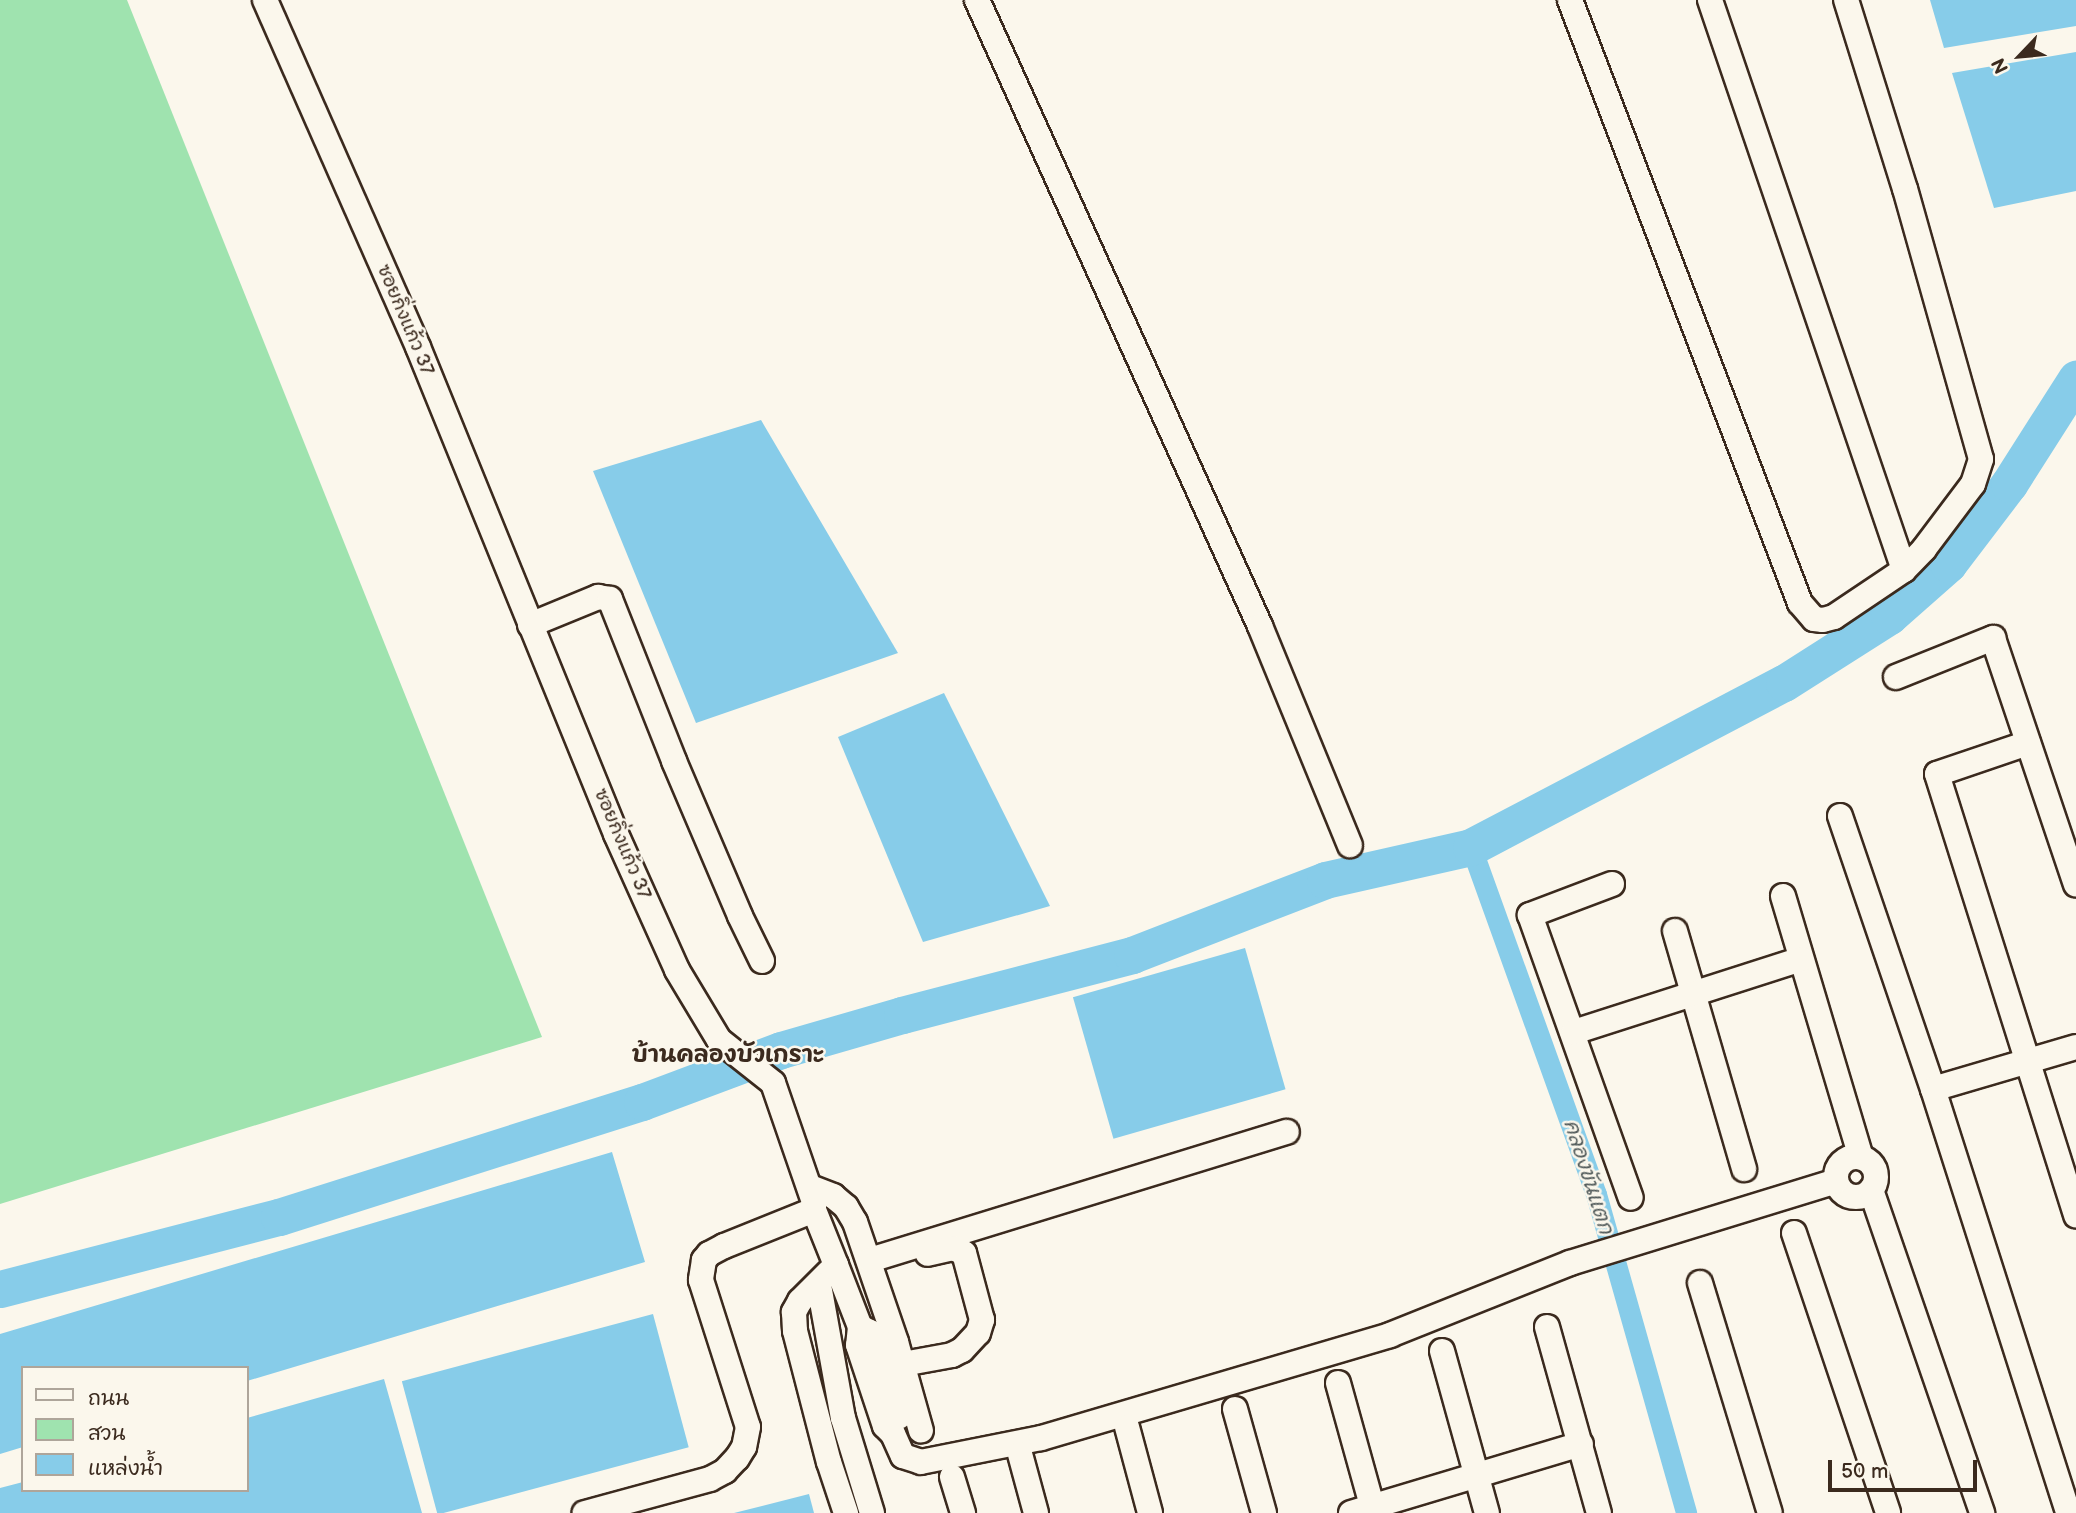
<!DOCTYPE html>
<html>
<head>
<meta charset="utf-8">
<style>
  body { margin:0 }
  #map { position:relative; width:2076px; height:1513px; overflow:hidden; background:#fbf7ec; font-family:"Balsamiq Sans","Playpen Sans Thai",sans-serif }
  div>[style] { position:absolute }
  .green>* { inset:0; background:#9fe3af }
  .water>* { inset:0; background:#87cce9; transform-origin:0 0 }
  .canal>* { height:21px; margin:-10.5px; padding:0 10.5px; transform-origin:10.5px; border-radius:10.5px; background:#87cce9 }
  .river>* { height:37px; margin:-18.5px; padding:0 18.5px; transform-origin:18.5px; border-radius:18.5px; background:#87cce9 }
  .roads { filter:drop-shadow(2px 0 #3b2a1e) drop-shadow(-2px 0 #3b2a1e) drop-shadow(0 2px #3b2a1e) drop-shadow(0 -2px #3b2a1e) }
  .minor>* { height:24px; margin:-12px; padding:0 12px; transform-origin:12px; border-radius:12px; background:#fbf7ec }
  .minor>.ring { margin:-12px; padding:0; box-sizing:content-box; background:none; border:24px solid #fbf7ec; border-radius:50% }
  span { translate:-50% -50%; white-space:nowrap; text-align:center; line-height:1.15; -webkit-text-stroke:5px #fbf7ec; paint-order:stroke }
  .street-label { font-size:19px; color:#3b2a1e }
  .water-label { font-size:21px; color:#525b5b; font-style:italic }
  .quarter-label { font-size:23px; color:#3b2a1e; font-weight:700 }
  .legend { position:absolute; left:21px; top:1366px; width:228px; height:126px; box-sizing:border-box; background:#fbf7ec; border:2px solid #aea59a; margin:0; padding:9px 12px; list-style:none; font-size:21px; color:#3b2a1e }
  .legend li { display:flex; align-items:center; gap:14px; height:35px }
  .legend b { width:35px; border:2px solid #aea59a }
  .north { position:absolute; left:1985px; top:21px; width:70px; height:70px; -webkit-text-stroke:5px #fbf7ec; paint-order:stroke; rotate:244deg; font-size:19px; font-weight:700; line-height:28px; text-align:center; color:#3b2a1e }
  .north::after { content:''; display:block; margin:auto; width:24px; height:32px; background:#3b2a1e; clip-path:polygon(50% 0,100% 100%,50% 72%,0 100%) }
  .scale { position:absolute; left:1828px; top:1460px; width:149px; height:32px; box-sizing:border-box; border:4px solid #3b2a1e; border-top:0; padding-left:9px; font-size:21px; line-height:24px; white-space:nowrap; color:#3b2a1e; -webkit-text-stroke:5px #fbf7ec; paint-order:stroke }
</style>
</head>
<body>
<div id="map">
  <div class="green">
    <i style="clip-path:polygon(0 0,127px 0,542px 1037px,0 1204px)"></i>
  </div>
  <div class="water">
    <i style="clip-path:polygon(1930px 0,2076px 0,2076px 26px,1944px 48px)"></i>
    <i style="clip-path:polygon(2076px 52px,2076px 191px,1994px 208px,1952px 73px)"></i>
    <i style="clip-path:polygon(761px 420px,898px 653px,696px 723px,593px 471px)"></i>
    <i style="clip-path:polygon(944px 693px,1050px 906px,923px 942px,838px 737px)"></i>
    <i style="left:1245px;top:948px;width:147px;height:179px;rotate:74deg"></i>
    <i style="clip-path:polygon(612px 1152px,645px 1262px,247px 1381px,247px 1368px,23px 1368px,23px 1447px,0 1454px,0 1334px)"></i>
    <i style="left:653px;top:1314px;width:138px;height:260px;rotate:75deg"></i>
    <i style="clip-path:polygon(384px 1379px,422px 1513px,0 1513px,0 1488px,23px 1482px,23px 1490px,247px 1490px,247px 1418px)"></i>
    <i style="clip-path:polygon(809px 1494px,814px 1513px,734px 1513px)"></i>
  </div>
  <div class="canal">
    <i style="left:1471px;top:847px;width:369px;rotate:70.2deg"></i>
    <i style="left:1596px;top:1194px;width:331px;rotate:74.2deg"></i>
  </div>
  <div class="river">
    <i style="left:0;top:1289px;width:288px;rotate:-14.5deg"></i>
    <i style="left:279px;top:1217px;width:381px;rotate:-17.6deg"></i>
    <i style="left:642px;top:1102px;width:148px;rotate:-20.5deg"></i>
    <i style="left:781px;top:1050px;width:126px;rotate:-16.1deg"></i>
    <i style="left:902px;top:1015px;width:238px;rotate:-14.6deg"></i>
    <i style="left:1132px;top:955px;width:207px;rotate:-21.2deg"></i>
    <i style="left:1325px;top:880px;width:150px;rotate:-12.7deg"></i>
    <i style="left:1471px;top:847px;width:353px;rotate:-27.7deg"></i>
    <i style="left:1784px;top:683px;width:125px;rotate:-32.5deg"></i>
    <i style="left:1889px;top:616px;width:79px;rotate:-41.4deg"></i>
    <i style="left:1948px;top:564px;width:101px;rotate:-52.7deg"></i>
    <i style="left:2009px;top:484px;width:125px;rotate:-57.5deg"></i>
  </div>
  <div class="roads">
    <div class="minor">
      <i style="left:265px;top:0;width:379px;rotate:66.2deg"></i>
      <i style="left:418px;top:347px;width:526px;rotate:67.87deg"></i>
      <i style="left:616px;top:834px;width:149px;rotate:65.8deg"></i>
      <i style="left:677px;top:970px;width:82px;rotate:59deg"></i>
      <i style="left:719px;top:1040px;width:69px;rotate:38.5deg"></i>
      <i style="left:773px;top:1083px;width:126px;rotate:71deg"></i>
      <i style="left:814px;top:1202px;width:8px;rotate:90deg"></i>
      <i style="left:814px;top:1210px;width:97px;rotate:158.2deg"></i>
      <i style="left:724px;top:1246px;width:17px;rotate:152deg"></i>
      <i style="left:709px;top:1254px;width:8px;rotate:130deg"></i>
      <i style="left:704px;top:1260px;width:20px;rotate:99deg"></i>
      <i style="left:701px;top:1280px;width:154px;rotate:72.3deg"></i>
      <i style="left:748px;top:1427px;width:20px;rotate:101deg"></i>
      <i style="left:744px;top:1447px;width:13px;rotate:122deg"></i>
      <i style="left:737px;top:1458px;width:18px;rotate:133deg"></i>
      <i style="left:725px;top:1471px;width:17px;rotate:152deg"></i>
      <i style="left:710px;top:1479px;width:130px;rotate:164.8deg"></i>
      <i style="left:977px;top:0;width:687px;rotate:65.67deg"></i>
      <i style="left:1260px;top:626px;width:237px;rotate:67.7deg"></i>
      <i style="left:1570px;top:0;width:645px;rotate:69.12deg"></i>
      <i style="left:1800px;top:603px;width:21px;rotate:49deg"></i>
      <i style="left:1814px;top:619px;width:9px;rotate:6deg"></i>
      <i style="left:1823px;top:620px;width:11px;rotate:-15deg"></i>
      <i style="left:1834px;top:617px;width:84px;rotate:-33.9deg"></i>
      <i style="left:1904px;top:570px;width:29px;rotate:-46deg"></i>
      <i style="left:1924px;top:549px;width:81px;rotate:-53deg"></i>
      <i style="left:1973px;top:484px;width:26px;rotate:-72deg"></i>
      <i style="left:1981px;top:459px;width:280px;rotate:-105.7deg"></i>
      <i style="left:1905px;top:189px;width:198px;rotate:-107.3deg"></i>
      <i style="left:1710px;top:0;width:602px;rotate:71.2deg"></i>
      <i style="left:530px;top:625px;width:74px;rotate:-22.4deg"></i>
      <i style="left:598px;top:597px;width:12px;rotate:9deg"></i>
      <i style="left:610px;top:599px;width:174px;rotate:68.4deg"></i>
      <i style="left:674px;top:761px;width:168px;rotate:66.9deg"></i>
      <i style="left:740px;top:916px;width:50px;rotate:63.9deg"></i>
      <i style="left:1896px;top:677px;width:105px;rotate:-21.9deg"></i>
      <i style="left:1993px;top:638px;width:260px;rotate:71.4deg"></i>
      <i style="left:2028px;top:743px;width:96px;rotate:161.2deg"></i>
      <i style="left:1937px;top:774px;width:463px;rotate:72.5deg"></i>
      <i style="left:1840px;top:816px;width:288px;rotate:71.2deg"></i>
      <i style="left:1933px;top:1089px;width:445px;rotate:72.3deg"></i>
      <i style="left:1612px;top:884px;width:88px;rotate:159.3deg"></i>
      <i style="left:1530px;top:915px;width:300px;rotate:70.4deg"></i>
      <i style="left:1783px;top:896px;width:273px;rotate:73.4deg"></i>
      <i style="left:1675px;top:931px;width:248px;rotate:73.8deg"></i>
      <i style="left:1574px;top:1032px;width:238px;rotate:-17.8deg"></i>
      <i style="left:1933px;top:1089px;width:149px;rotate:-16.4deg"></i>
      <i class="ring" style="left:1836px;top:1157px;width:16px;height:16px"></i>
      <i style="left:810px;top:1187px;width:25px;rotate:21deg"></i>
      <i style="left:833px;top:1196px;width:17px;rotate:40deg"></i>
      <i style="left:846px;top:1207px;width:17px;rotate:59deg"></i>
      <i style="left:855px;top:1222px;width:127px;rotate:71.1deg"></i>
      <i style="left:896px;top:1342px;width:92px;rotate:74.3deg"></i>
      <i style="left:1871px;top:1190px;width:342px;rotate:71deg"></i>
      <i style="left:814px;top:1210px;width:59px;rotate:68.2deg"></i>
      <i style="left:836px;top:1265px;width:51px;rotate:135deg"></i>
      <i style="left:800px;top:1301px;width:13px;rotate:119deg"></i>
      <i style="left:794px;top:1312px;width:19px;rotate:87deg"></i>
      <i style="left:795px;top:1331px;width:135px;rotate:75.5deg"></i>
      <i style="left:829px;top:1462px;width:54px;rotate:71.6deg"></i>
      <i style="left:1794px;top:1233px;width:295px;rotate:71.4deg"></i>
      <i style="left:870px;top:1260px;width:436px;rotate:-17.1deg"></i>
      <i style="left:836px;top:1265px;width:66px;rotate:68.8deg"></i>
      <i style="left:860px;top:1327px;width:18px;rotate:96deg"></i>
      <i style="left:858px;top:1345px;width:85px;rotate:71.6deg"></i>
      <i style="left:885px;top:1426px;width:11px;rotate:45deg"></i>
      <i style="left:893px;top:1434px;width:24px;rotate:66deg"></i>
      <i style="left:903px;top:1456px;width:19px;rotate:18deg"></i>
      <i style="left:921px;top:1462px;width:122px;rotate:-11.3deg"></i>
      <i style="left:1041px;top:1438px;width:364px;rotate:-16.4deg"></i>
      <i style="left:1390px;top:1335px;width:194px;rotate:-21.8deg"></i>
      <i style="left:1570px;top:1263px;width:278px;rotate:-17.1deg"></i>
      <i style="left:1700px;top:1283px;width:240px;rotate:73.1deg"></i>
      <i style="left:819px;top:1285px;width:135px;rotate:79.8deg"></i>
      <i style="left:843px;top:1418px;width:99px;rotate:73deg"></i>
      <i style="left:860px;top:1327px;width:11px;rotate:27deg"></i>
      <i style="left:870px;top:1332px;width:15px;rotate:62deg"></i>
      <i style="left:877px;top:1345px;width:75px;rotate:73deg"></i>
      <i style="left:1547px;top:1327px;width:193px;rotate:74.4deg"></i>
      <i style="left:1442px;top:1351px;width:168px;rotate:74.5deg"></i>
      <i style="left:903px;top:1364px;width:50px;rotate:-10.4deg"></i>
      <i style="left:952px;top:1355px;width:11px;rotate:-27deg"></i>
      <i style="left:962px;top:1350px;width:23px;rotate:-47deg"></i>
      <i style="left:978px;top:1333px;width:14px;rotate:-73deg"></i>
      <i style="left:982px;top:1320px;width:69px;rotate:-105deg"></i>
      <i style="left:964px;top:1253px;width:12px;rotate:-156deg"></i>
      <i style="left:953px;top:1248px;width:26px;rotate:167deg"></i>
      <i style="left:1338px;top:1383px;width:135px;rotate:74.5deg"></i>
      <i style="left:1235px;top:1409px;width:108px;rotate:74.4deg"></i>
      <i style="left:1127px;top:1427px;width:89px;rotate:75deg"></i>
      <i style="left:1020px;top:1454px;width:61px;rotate:74.8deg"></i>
      <i style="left:952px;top:1477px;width:38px;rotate:73deg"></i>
      <i style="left:1351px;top:1513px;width:240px;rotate:-16.7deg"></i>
    </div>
  </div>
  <div class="street-label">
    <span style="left:405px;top:320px;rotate:67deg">ซอยกิ่งแก้ว 37</span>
    <span style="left:622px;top:844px;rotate:67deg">ซอยกิ่งแก้ว 37</span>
  </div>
  <div class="water-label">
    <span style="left:1588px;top:1177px;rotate:72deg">คลองขันแตก</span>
  </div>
  <div class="quarter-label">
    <span style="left:728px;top:1055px">บ้านคลองบัวเกราะ</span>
  </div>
  <ul class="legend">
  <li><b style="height:9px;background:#fbf7ec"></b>ถนน</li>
  <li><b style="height:19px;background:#9fe3af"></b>สวน</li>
  <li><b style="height:19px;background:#87cce9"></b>แหล่งน้ำ</li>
  </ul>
  <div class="north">N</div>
  <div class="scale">50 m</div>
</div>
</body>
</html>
